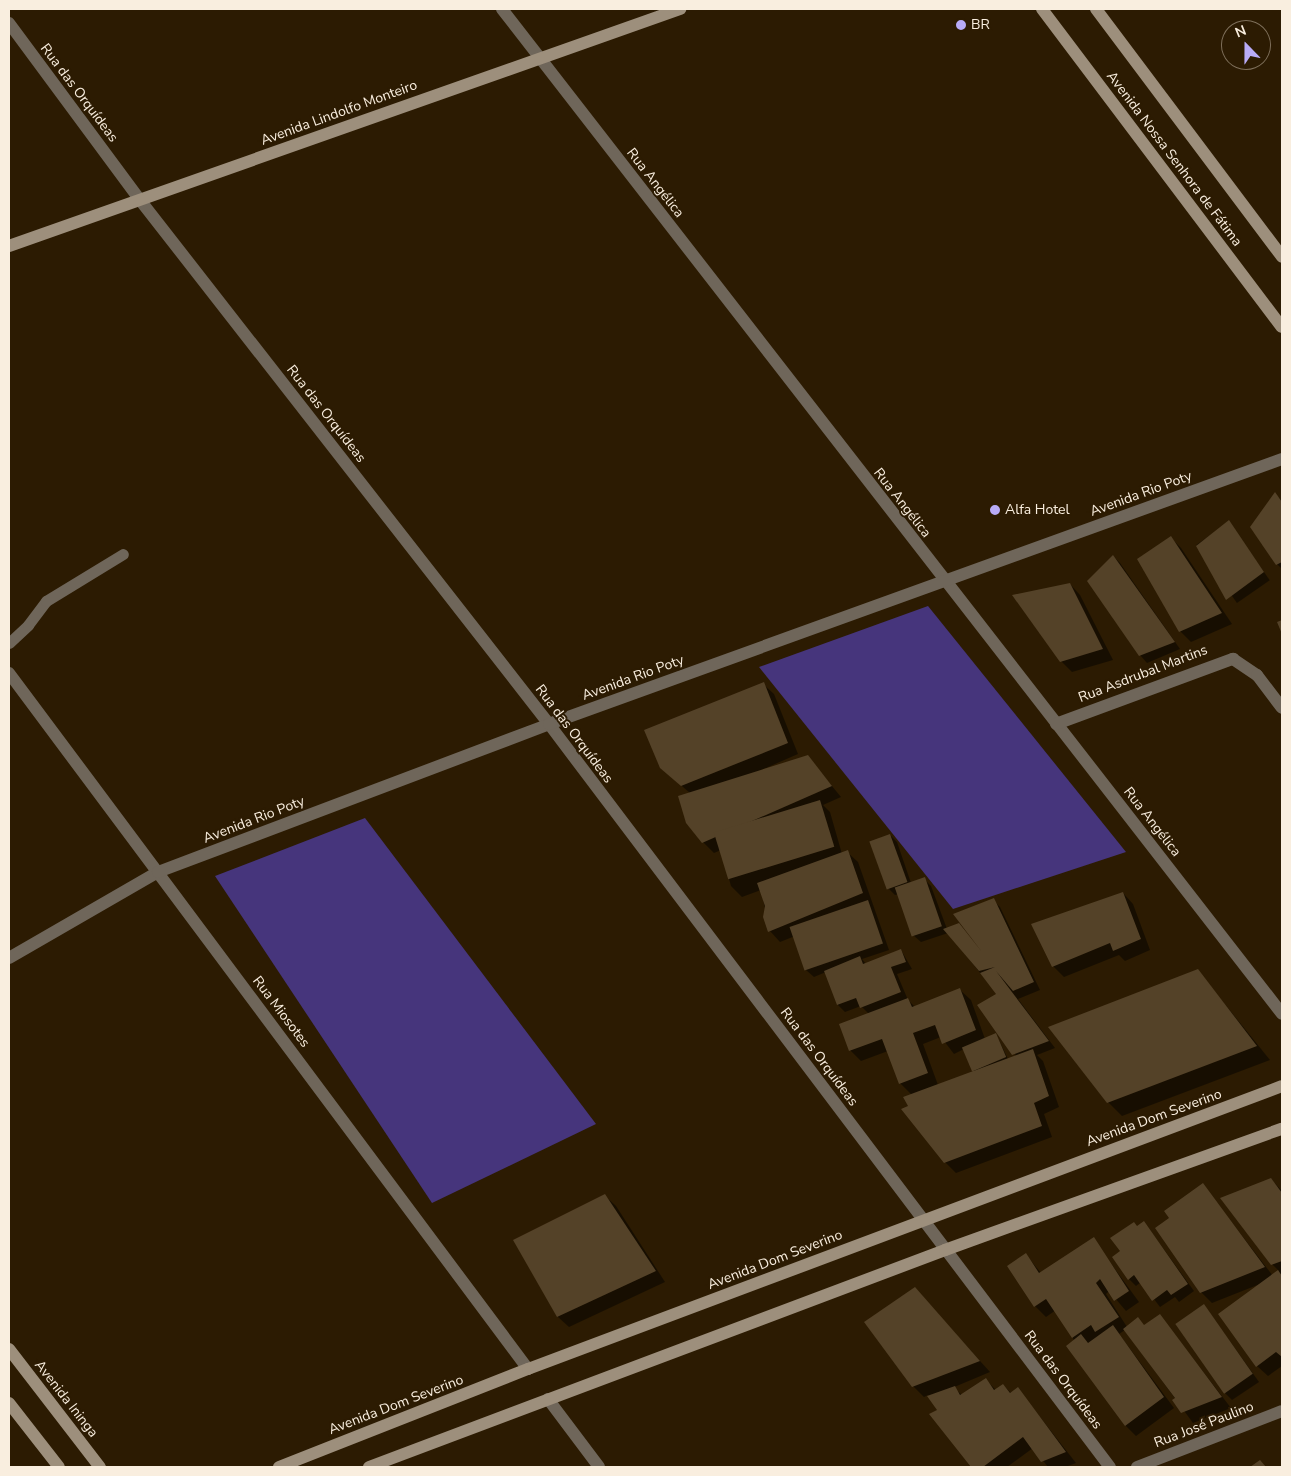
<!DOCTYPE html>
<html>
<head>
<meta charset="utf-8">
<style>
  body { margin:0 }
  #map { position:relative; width:1291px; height:1476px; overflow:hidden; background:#2c1b02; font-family:"Nunito Sans",sans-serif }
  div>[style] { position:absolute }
  .forest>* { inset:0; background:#46357c }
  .shadow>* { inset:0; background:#0007; transform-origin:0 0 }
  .building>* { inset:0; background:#544228; transform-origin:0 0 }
  .lane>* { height:11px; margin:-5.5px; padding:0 5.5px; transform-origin:5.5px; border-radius:5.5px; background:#6f665a }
  .street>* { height:12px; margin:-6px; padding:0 6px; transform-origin:6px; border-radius:6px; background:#6f665a }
  .secondary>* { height:12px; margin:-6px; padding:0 6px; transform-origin:6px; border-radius:6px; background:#9d8f7c }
  .dots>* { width:14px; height:14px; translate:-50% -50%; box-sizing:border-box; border:2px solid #2c1b02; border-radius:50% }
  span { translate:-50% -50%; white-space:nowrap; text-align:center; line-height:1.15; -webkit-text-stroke:4px #2c1b02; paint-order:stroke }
  .poi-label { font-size:14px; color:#f9eedf }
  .left { translate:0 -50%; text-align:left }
  .street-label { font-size:14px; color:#f9eedf }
  .frame { position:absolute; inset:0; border:10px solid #f9eedf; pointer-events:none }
  .north { position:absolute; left:1221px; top:20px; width:50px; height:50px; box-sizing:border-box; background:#2c1b02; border:1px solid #7e6f5a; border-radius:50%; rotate:338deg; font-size:14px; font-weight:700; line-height:20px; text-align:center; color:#f9eedf }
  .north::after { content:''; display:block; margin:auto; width:18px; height:22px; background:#b8abf7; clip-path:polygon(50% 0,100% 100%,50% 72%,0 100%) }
</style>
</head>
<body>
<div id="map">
  <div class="forest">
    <i style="clip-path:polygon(928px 606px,1126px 852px,953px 909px,759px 667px)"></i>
    <i style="clip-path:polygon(365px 818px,596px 1124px,432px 1203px,215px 876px)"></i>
  </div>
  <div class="shadow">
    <i style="clip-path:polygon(1275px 494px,1282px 501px,1282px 569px,1277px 564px)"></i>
    <i style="left:1229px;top:522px;width:71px;height:40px;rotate:55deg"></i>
    <i style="clip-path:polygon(1171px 538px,1181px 548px,1232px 624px,1191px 642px,1180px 631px)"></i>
    <i style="clip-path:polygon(1113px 556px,1120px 563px,1180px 649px,1147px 663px,1140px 655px)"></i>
    <i style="clip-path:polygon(1070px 584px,1080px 595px,1113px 660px,1072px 672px,1061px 661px)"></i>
    <i style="clip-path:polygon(evenodd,763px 684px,774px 694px,798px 754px,752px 774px,808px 757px,841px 797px,823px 805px,830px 812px,842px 854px,847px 852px,858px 862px,889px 950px,862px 959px,866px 964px,901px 950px,912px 969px,897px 974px,908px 1000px,915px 1007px,960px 990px,971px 1000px,985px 1039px,996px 1034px,1008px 1059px,1016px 1057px,998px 995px,948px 933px,921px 942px,913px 935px,899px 894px,895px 895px,888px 888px,890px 835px,897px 842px,911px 883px,924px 879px,931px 886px,947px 929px,988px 960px,993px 900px,1000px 907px,1040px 990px,1018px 999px,1055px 1048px,1037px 1055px,1043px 1061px,1059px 1107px,1044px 1114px,1052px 1137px,956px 1173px,945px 1162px,909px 1107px,912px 1095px,900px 1083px,888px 1051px,861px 1061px,850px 1050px,869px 1014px,861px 1006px,845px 1012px,838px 1005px,826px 972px,814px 977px,806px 970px,795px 936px,780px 942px,770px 931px,761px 890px,742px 897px,731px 886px,721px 850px,714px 853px,703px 842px,690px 793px,661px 768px,763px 684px,941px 1037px,954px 1054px,964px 1049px,975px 1072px,938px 1085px,923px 1044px,941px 1037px)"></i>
    <i style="clip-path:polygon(1123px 893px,1133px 904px,1150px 950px,1125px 961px,1119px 955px,1064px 977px,1053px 966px)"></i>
    <i style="clip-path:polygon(1198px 971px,1270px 1060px,1122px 1116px,1108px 1102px)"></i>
    <i style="clip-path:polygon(1271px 1179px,1282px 1191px,1282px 1366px,1268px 1376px,1257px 1366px,1260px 1284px,1212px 1303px,1201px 1292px,1171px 1219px,1203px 1185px,1273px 1276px,1279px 1271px,1272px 1264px)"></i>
    <i style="clip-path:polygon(605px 1196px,616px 1206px,665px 1282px,569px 1327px,558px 1317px,515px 1240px)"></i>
    <i style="clip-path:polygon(1144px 1222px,1194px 1291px,1179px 1302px,1175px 1297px,1160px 1307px,1141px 1282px,1136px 1286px,1129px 1279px,1121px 1252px)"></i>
    <i style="clip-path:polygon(1093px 1239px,1139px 1302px,1126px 1311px,1109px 1291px,1106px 1294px,1127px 1327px,1145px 1326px,1160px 1316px,1231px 1408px,1193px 1423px,1125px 1330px,1119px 1334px,1174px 1408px,1136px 1436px,1125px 1425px,1056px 1310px,1046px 1317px,1035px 1306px,1026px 1255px,1041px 1273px)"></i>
    <i style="clip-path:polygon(925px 1300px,990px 1372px,940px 1393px,954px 1388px,962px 1395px,986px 1380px,996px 1390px,1003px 1385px,1011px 1393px,1018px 1389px,1076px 1463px,1065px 1467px,1048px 1467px,1033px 1448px,1007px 1467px,972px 1467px,931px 1414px,938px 1410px,928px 1395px,924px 1397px,913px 1386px)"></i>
    <i style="clip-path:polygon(1204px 1305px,1259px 1382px,1232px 1400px,1225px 1393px)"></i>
  </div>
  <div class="building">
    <i style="clip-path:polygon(1275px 492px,1282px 502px,1282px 562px,1276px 565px,1250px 527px)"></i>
    <i style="clip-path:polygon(1229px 520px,1264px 572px,1226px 600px,1196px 546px)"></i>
    <i style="clip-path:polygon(1171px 536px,1222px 613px,1179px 632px,1137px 559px)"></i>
    <i style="clip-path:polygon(1113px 555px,1175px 642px,1139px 656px,1087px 581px)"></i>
    <i style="clip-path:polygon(1070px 583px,1103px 649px,1060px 662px,1012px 595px)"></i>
    <i style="clip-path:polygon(1282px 620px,1282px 634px,1277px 622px)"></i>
    <i style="clip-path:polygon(764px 682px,788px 743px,681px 786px,660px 768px,644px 730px)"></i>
    <i style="clip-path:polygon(808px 755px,832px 786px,702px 843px,686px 823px,678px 796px)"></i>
    <i style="left:820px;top:800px;width:49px;height:111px;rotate:73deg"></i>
    <i style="left:890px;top:834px;width:51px;height:22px;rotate:70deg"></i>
    <i style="clip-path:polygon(848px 850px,863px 893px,768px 932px,763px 917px,765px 906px,757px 883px)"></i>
    <i style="left:925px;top:877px;width:52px;height:32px;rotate:71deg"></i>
    <i style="clip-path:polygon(1123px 892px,1141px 939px,1113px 951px,1110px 943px,1052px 967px,1031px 924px)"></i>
    <i style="clip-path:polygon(994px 898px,1034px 982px,1013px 991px,996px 971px,1049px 1041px,1012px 1055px,977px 1005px,996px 994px,980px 973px,995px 967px,979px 971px,943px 929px,959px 923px,982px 952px,953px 914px)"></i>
    <i style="left:868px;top:900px;width:46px;height:83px;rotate:71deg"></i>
    <i style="clip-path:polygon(901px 949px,906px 962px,891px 967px,901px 992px,860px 1008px,856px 998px,837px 1005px,824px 971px,860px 956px,863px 964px)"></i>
    <i style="clip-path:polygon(1198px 969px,1257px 1046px,1107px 1103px,1048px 1027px)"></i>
    <i style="clip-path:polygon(960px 988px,976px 1030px,942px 1044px,935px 1025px,913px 1033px,928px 1073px,899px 1084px,882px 1039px,849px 1051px,839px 1024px,908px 998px,912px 1007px)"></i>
    <i style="left:996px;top:1033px;width:26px;height:37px;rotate:67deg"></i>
    <i style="clip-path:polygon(1033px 1049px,1049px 1096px,1034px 1103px,1042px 1126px,944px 1163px,901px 1109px,908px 1106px,903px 1097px)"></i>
    <i style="clip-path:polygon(1271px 1178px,1282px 1193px,1282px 1261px,1271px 1265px,1220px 1198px)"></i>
    <i style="clip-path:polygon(1203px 1183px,1265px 1267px,1200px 1293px,1155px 1228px,1169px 1218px,1164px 1211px)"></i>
    <i style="clip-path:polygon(605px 1194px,656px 1271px,557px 1317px,513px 1240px)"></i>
    <i style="clip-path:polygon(1144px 1221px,1188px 1284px,1171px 1295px,1167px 1290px,1152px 1301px,1134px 1275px,1128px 1280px,1112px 1257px,1120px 1251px,1110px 1238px,1134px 1222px,1137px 1226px)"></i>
    <i style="clip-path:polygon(1094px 1237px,1129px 1291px,1114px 1301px,1100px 1279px,1096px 1283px,1119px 1317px,1095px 1332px,1091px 1325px,1072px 1338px,1046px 1299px,1034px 1307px,1007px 1266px,1026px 1253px,1039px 1273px)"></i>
    <i style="clip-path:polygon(1278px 1270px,1282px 1276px,1282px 1357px,1276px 1352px,1256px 1367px,1218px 1314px)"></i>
    <i style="clip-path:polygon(915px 1287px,980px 1361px,912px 1387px,864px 1322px)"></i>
    <i style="left:1204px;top:1304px;width:85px;height:35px;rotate:55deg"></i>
    <i style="clip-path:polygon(1160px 1314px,1222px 1397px,1181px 1413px,1172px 1400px,1175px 1398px,1123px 1329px,1138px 1317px,1144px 1325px)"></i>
    <i style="clip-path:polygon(1113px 1325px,1164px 1397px,1125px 1426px,1066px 1346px,1081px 1334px,1088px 1343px)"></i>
    <i style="clip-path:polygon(986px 1378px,994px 1390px,1003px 1384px,1010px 1393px,1018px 1387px,1066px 1452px,1041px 1462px,1023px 1437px,983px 1467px,971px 1467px,929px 1414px,937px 1410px,927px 1396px,955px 1386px,960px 1395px)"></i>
    <i style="clip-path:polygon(1260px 1460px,1266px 1467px,1250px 1467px)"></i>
  </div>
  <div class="lane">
    <i style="left:9px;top:643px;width:26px;rotate:-43deg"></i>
    <i style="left:28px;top:625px;width:30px;rotate:-53deg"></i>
    <i style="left:46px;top:601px;width:90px;rotate:-31.4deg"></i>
  </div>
  <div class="street">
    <i style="left:502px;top:9px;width:1272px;rotate:52.18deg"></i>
    <i style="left:9px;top:23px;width:220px;rotate:53.5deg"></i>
    <i style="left:140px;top:200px;width:665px;rotate:52.03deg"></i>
    <i style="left:549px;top:724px;width:931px;rotate:52.95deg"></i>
    <i style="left:9px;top:673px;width:868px;rotate:53.29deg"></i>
    <i style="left:1056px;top:724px;width:189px;rotate:-20.2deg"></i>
    <i style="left:1233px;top:659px;width:29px;rotate:34deg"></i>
    <i style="left:1257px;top:675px;width:41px;rotate:52.9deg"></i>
    <i style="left:9px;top:958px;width:172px;rotate:-30deg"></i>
    <i style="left:158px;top:872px;width:418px;rotate:-20.7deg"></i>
    <i style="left:549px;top:724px;width:779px;rotate:-19.88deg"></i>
    <i style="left:548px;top:1399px;width:85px;rotate:53.1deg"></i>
    <i style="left:1137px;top:1467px;width:155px;rotate:-21.1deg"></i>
  </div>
  <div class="secondary">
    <i style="left:1042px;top:9px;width:398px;rotate:53deg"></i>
    <i style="left:1096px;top:9px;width:310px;rotate:53.1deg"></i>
    <i style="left:9px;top:246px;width:712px;rotate:-19.45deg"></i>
    <i style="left:9px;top:1349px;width:149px;rotate:52.4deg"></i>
    <i style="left:9px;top:1403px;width:81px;rotate:52deg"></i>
    <i style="left:279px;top:1467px;width:268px;rotate:-21.5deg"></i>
    <i style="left:528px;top:1369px;width:805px;rotate:-20.57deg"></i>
    <i style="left:369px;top:1467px;width:616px;rotate:-20.64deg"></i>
    <i style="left:945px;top:1250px;width:358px;rotate:-19.8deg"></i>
  </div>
  <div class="dots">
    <i style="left:961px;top:25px;background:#b8abf7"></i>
    <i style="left:995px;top:510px;background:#b8abf7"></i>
  </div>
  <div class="poi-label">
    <span class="left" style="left:971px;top:25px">BR</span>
    <span class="left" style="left:1005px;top:510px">Alfa Hotel</span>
  </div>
  <div class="street-label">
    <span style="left:79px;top:93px;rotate:53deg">Rua das Orquídeas</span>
    <span style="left:339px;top:113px;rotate:-20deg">Avenida Lindolfo Monteiro</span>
    <span style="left:1174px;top:159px;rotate:53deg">Avenida Nossa Senhora de Fátima</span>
    <span style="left:655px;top:183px;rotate:52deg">Rua Angélica</span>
    <span style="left:326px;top:414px;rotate:52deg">Rua das Orquídeas</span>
    <span style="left:1141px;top:494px;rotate:-20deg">Avenida Rio Poty</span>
    <span style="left:902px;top:503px;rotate:52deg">Rua Angélica</span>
    <span style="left:1143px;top:674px;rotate:-21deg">Rua Asdrubal Martins</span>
    <span style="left:633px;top:678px;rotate:-20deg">Avenida Rio Poty</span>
    <span style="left:574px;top:734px;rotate:53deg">Rua das Orquídeas</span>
    <span style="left:254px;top:820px;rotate:-21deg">Avenida Rio Poty</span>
    <span style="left:1152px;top:822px;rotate:52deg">Rua Angélica</span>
    <span style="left:281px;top:1012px;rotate:53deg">Rua Miosotes</span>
    <span style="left:819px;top:1057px;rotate:53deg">Rua das Orquídeas</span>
    <span style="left:1154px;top:1118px;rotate:-20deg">Avenida Dom Severino</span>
    <span style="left:775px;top:1260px;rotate:-21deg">Avenida Dom Severino</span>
    <span style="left:1063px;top:1380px;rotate:53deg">Rua das Orquídeas</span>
    <span style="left:66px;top:1399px;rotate:52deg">Avenida Ininga</span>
    <span style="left:396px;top:1405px;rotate:-21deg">Avenida Dom Severino</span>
    <span style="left:1204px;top:1425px;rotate:-21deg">Rua José Paulino</span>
  </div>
  <div class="frame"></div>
  <div class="north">N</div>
</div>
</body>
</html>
